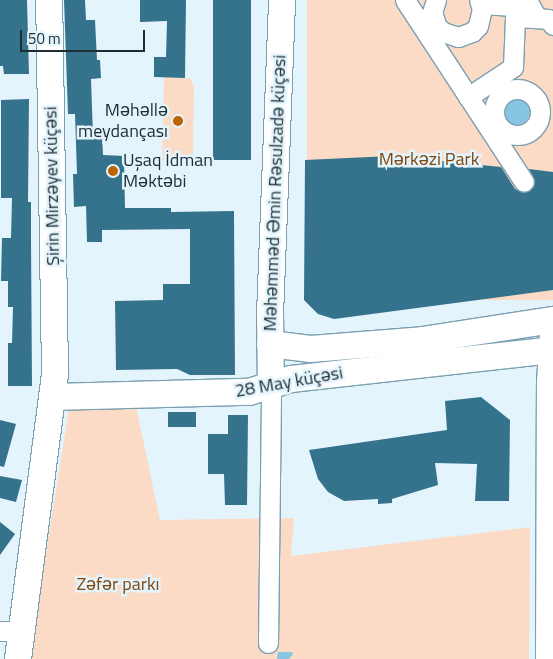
<!DOCTYPE html>
<html>
<head>
<meta charset="utf-8">
<style>
  body { margin:0 }
  #map { position:relative; width:553px; height:659px; overflow:hidden; background:#e4f4fc; font-family:"Titillium Web",sans-serif }
  div>[style] { position:absolute }
  .green>* { inset:0; background:#fbdbc5; transform-origin:0 0 }
  .water>* { inset:0; background:#88c5e2 }
  .round { border-radius:50% }
  .building>* { inset:0; background:#35728c; transform-origin:0 0 }
  .roads { filter:drop-shadow(1px 0 #7ba0b2) drop-shadow(-1px 0 #7ba0b2) drop-shadow(0 1px #7ba0b2) drop-shadow(0 -1px #7ba0b2) }
  .street>* { height:19px; margin:-9.5px; padding:0 9.5px; transform-origin:9.5px; border-radius:9.5px; background:#fff }
  .street>.ring { margin:-9.5px; padding:0; box-sizing:content-box; background:none; border:19px solid #fff; border-radius:50% }
  .secondary>* { height:26px; margin:-13px; padding:0 13px; transform-origin:13px; border-radius:13px; background:#fff }
  .dots>* { width:14px; height:14px; translate:-50% -50%; box-sizing:border-box; border:2px solid #e4f4fc; border-radius:50% }
  span { translate:-50% -50%; white-space:nowrap; text-align:center; line-height:1.15; -webkit-text-stroke:5px #e4f4fc; paint-order:stroke }
  .poi-label { font-size:18px; color:#1d2d34 }
  .right { translate:-100% -50%; text-align:right }
  .left { translate:0 -50%; text-align:left }
  .park-label { font-size:18px; color:#82460d }
  .street-label { font-size:18px; color:#1d2d34 }
  .scale { position:absolute; left:20px; top:30px; width:125px; height:22px; box-sizing:border-box; border:2px solid #1d2d34; border-top:0; padding-left:6px; font-size:15px; line-height:18px; white-space:nowrap; color:#1d2d34; -webkit-text-stroke:4px #e4f4fc; paint-order:stroke }
</style>
</head>
<body>
<div id="map">
  <div class="green">
    <i style="left:307px;top:0;width:246px;height:300px"></i>
    <i style="clip-path:polygon(164px 77px,190px 78px,194px 87px,193px 156px,188px 162px,162px 161px)"></i>
    <i style="clip-path:polygon(70px 402px,135px 402px,160px 520px,294px 518px,291px 556px,530px 527px,529px 659px,29px 659px)"></i>
  </div>
  <div class="water">
    <i class="round" style="left:502px;top:97px;width:28px;height:28px"></i>
    <i style="clip-path:polygon(278px 652px,292px 652px,293px 654px,289px 659px,277px 659px)"></i>
  </div>
  <div class="building">
    <i style="clip-path:polygon(0 0,27px 0,29px 74px,4px 74px,3px 66px,0 66px)"></i>
    <i style="clip-path:polygon(64px 0,85px 0,86px 20px,95px 20px,97px 60px,100px 60px,101px 78px,91px 79px,93px 137px,102px 136px,103px 155px,124px 156px,125px 208px,171px 208px,171px 212px,234px 211px,235px 375px,190px 375px,177px 369px,116px 370px,115px 301px,163px 300px,163px 284px,190px 284px,190px 229px,102px 230px,102px 242px,87px 242px,86px 206px,74px 207px,73px 174px,77px 174px,75px 114px,68px 114px)"></i>
    <i style="clip-path:polygon(140px 0,186px 0,185px 78px,154px 77px,154px 57px,166px 57px,167px 21px,140px 22px)"></i>
    <i style="left:213px;top:0;width:38px;height:160px"></i>
    <i style="clip-path:polygon(29px 99px,28px 202px,31px 202px,31px 238px,32px 386px,8px 386px,8px 343px,12px 343px,13px 307px,8px 307px,8px 281px,1px 281px,2px 238px,11px 238px,12px 198px,1px 198px,1px 100px)"></i>
    <i style="clip-path:polygon(391px 156px,501px 167px,515px 189px,524px 193px,534px 187px,535px 181px,529px 169px,553px 172px,553px 290px,334px 319px,318px 314px,304px 300px,305px 160px)"></i>
    <i style="clip-path:polygon(481px 397px,510px 420px,509px 501px,475px 501px,477px 464px,435px 463px,438px 485px,392px 499px,392px 503px,378px 504px,378px 499px,344px 501px,328px 492px,318px 479px,309px 450px,447px 430px,445px 401px)"></i>
    <i style="left:168px;top:412px;width:28px;height:15px"></i>
    <i style="clip-path:polygon(228px 415px,248px 415px,247px 505px,225px 505px,224px 474px,208px 474px,208px 434px,228px 434px)"></i>
    <i style="clip-path:polygon(0 420px,16px 424px,4px 467px,0 466px)"></i>
    <i style="clip-path:polygon(0 476px,22px 480px,16px 502px,0 498px)"></i>
    <i style="clip-path:polygon(0 522px,15px 534px,0 555px)"></i>
  </div>
  <div class="roads">
    <div class="street">
      <i style="left:405px;top:0;width:217px;rotate:56.8deg"></i>
      <i style="left:436px;top:0;width:13px;rotate:108deg"></i>
      <i style="left:432px;top:12px;width:16px;rotate:72deg"></i>
      <i style="left:437px;top:27px;width:8px;rotate:40deg"></i>
      <i style="left:443px;top:32px;width:16px;rotate:18deg"></i>
      <i style="left:458px;top:37px;width:15px;rotate:-20deg"></i>
      <i style="left:472px;top:32px;width:8px;rotate:-45deg"></i>
      <i style="left:478px;top:26px;width:17px;rotate:-77deg"></i>
      <i style="left:482px;top:9px;width:9px;rotate:-108deg"></i>
      <i style="left:481px;top:4px;width:49px;rotate:3.5deg"></i>
      <i style="left:537px;top:18px;width:11px;rotate:5deg"></i>
      <i style="left:548px;top:19px;width:8px;rotate:50deg"></i>
      <i class="ring" style="left:494px;top:89px;width:27px;height:27px"></i>
      <i style="left:468px;top:97px;width:54px;rotate:-33.7deg"></i>
      <i style="left:513px;top:67px;width:50px;rotate:-87.7deg"></i>
      <i style="left:515px;top:17px;width:22px;rotate:3deg"></i>
      <i style="left:537px;top:18px;width:21px;rotate:-119deg"></i>
      <i style="left:0;top:631px;width:21px"></i>
      <i style="left:268px;top:643px;width:257px;rotate:-89.3deg"></i>
    </div>
    <div class="secondary">
      <i style="left:270px;top:344px;width:41px;rotate:7deg"></i>
      <i style="left:311px;top:349px;width:111px;rotate:-4.6deg"></i>
      <i style="left:422px;top:340px;width:133px;rotate:-8.7deg"></i>
      <i style="left:271px;top:386px;width:71px;rotate:-90.8deg"></i>
      <i style="left:270px;top:315px;width:315px;rotate:-87.8deg"></i>
      <i style="left:53px;top:397px;width:196px;rotate:-1.5deg"></i>
      <i style="left:249px;top:392px;width:44px;rotate:-17.2deg"></i>
      <i style="left:291px;top:379px;width:264px;rotate:-6.3deg"></i>
      <i style="left:18px;top:659px;width:288px;rotate:-82.6deg"></i>
      <i style="left:55px;top:373px;width:373px;rotate:-90.9deg"></i>
      <i style="left:549px;top:659px;width:276px;rotate:-89.8deg"></i>
      <i style="left:550px;top:383px;width:49px;rotate:-86.5deg"></i>
    </div>
  </div>
  <div class="dots">
    <i style="left:178px;top:121px;background:#bd6401"></i>
    <i style="left:113px;top:171px;background:#bd6401"></i>
  </div>
  <div class="poi-label">
    <span class="right" style="left:168px;top:121px">Məhəllə<br>meydançası</span>
    <span class="left" style="left:123px;top:171px">Uşaq İdman<br>Məktəbi</span>
  </div>
  <div class="park-label">
    <span style="left:429px;top:159px">Mərkəzi Park</span>
    <span style="left:118px;top:584px">Zəfər parkı</span>
  </div>
  <div class="street-label">
    <span style="left:52px;top:186px;rotate:-91deg">Şirin Mirzəyev küçəsi</span>
    <span style="left:275px;top:193px;rotate:-88deg">Məhəmməd Əmin Rəsulzadə küçəsi</span>
    <span style="left:289px;top:382px;rotate:-10deg">28 May küçəsi</span>
  </div>
  <div class="scale">50 m</div>
</div>
</body>
</html>
